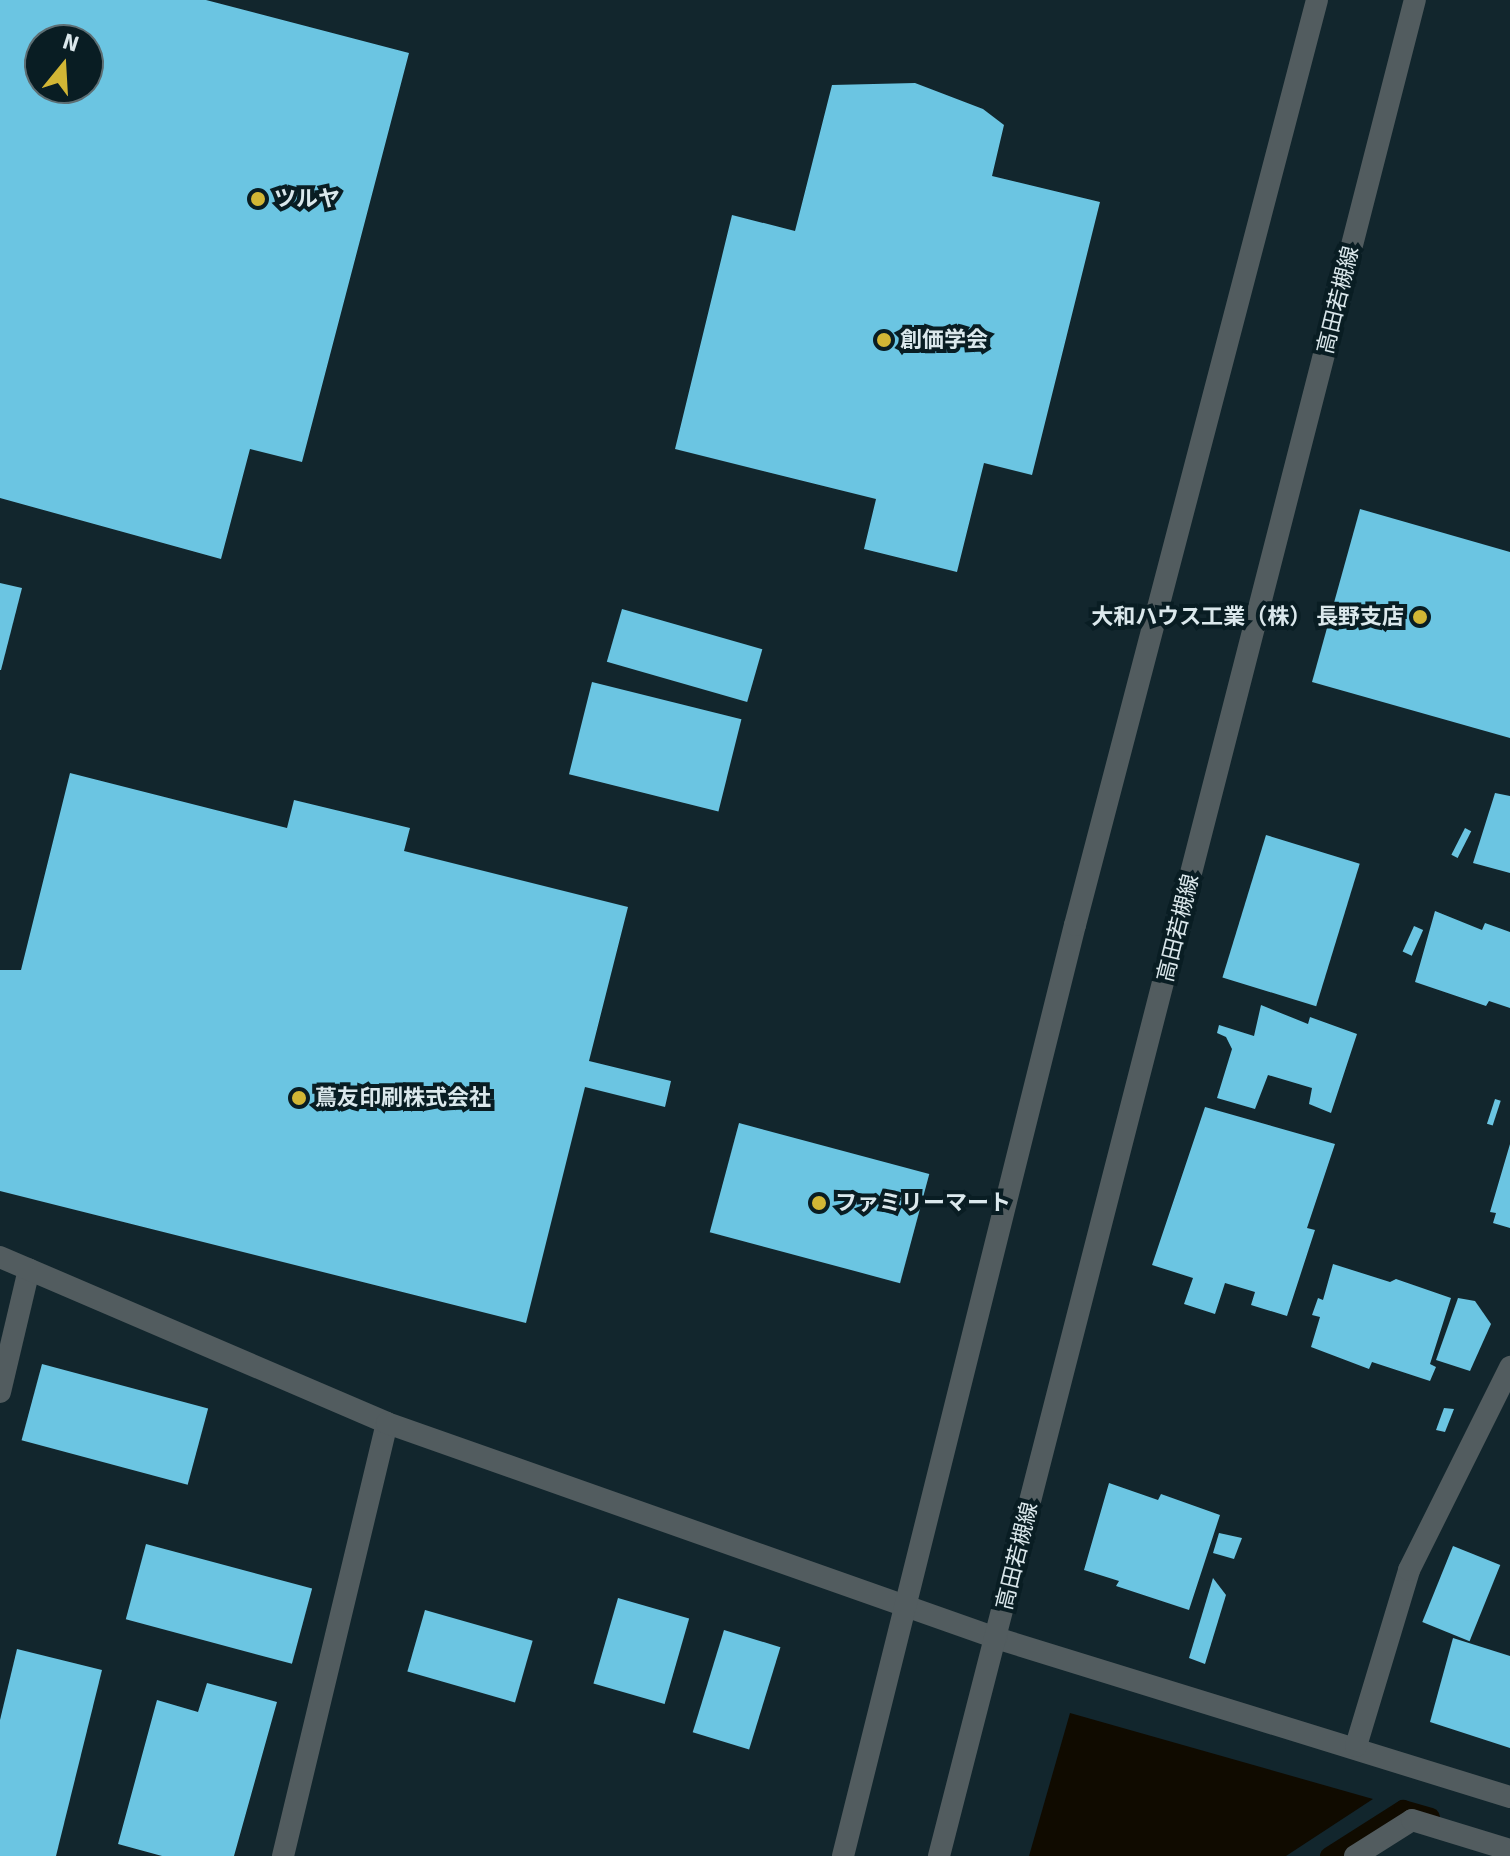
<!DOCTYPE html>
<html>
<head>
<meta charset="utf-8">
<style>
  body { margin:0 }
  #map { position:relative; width:1510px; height:1856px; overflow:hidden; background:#12262d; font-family:Signika,"Noto Sans JP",sans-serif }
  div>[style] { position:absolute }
  .water>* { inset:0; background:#100b00 }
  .stream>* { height:18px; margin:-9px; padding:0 9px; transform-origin:9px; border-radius:9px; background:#100b00 }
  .building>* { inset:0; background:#6bc5e2; transform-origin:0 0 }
  .minor>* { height:22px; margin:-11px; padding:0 11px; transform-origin:11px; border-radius:11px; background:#525c5f }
  .tertiary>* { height:22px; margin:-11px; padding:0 11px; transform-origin:11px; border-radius:11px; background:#525c5f }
  .dots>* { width:22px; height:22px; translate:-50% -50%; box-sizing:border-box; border:4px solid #091d23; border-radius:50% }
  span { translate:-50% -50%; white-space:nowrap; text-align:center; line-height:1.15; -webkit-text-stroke:8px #091d23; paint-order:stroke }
  .poi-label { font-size:22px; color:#dbe8ec; font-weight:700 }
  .left { translate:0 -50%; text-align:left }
  .right { translate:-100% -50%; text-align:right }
  .street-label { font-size:22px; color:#dbe8ec }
  .north { position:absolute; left:24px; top:24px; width:80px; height:80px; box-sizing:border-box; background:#091d23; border:2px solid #5d6e73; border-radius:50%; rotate:18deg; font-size:22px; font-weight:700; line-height:32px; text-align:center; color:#dbe8ec }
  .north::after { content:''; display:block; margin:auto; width:28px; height:36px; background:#d2b635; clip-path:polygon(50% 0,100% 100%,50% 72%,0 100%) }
</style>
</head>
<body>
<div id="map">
  <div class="water">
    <i style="clip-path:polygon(1070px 1713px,1373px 1799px,1286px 1856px,1029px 1856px)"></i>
  </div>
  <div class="stream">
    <i style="left:1329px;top:1856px;width:88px;rotate:-32.4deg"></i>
    <i style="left:1403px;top:1809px;width:29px;rotate:16deg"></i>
  </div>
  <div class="building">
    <i style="clip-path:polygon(evenodd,0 0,206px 0,409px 53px,302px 462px,250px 449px,221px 559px,0 498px,0 0,40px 40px,88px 40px,88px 88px,40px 88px,40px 40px)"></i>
    <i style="clip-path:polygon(915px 83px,983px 109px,1004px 125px,992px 176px,1100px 202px,1032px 475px,984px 463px,957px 572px,864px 549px,876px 499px,675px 449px,732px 215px,795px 231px,832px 85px)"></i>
    <i style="clip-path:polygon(1360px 509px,1510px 552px,1510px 738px,1312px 682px)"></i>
    <i style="clip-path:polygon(0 583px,22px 588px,1px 670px,0 670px)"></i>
    <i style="left:622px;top:609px;width:146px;height:55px;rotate:16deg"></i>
    <i style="left:592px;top:682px;width:154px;height:95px;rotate:14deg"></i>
    <i style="clip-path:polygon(70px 773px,287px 828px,294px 800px,410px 828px,404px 851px,628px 907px,589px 1061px,671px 1081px,665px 1107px,585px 1087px,526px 1323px,0 1191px,0 970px,21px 970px)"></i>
    <i style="clip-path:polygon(1495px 793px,1510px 796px,1510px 873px,1473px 863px)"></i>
    <i style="left:1465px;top:828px;width:7px;height:30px;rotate:27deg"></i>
    <i style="left:1266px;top:835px;width:98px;height:149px;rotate:17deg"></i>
    <i style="clip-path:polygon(1435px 911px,1482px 930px,1485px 923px,1510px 932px,1510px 1008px,1489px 1001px,1486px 1006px,1415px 982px)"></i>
    <i style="left:1414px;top:926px;width:10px;height:28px;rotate:24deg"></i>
    <i style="clip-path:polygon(1261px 1005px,1308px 1024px,1310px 1017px,1357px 1034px,1331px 1113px,1309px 1104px,1312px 1088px,1268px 1075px,1255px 1109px,1217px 1098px,1232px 1049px,1226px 1037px,1217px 1033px,1219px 1025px,1254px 1036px)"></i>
    <i style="left:1495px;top:1099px;width:6px;height:26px;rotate:18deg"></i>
    <i style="clip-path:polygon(1205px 1107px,1335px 1144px,1307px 1228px,1315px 1230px,1287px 1316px,1251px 1305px,1255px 1292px,1225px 1283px,1215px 1314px,1184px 1304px,1193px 1278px,1152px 1265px)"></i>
    <i style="left:739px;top:1123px;width:197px;height:113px;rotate:15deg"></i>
    <i style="clip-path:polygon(1510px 1144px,1510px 1228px,1493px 1223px,1496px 1213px,1490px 1212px)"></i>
    <i style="clip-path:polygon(1333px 1264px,1390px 1282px,1396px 1279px,1451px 1298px,1430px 1364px,1436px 1367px,1430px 1381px,1372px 1362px,1369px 1369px,1311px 1347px,1320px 1317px,1312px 1315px,1318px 1298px,1323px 1300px)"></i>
    <i style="clip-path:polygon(1458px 1298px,1475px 1301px,1491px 1324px,1470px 1371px,1436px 1360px)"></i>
    <i style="left:42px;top:1364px;width:172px;height:79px;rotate:15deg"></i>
    <i style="clip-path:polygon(1444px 1408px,1454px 1409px,1445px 1432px,1436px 1430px)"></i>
    <i style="clip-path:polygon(1109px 1483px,1158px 1500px,1161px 1494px,1220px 1515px,1189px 1610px,1116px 1586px,1119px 1581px,1084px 1570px)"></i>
    <i style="clip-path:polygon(1219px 1533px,1242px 1538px,1234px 1559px,1213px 1553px)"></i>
    <i style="left:146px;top:1544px;width:172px;height:78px;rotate:15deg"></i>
    <i style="left:1453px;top:1546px;width:51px;height:82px;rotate:22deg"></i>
    <i style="clip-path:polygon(1213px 1578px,1226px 1595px,1205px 1664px,1189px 1658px)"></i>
    <i style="left:618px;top:1598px;width:74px;height:89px;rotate:16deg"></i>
    <i style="left:425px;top:1610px;width:112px;height:64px;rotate:16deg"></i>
    <i style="left:724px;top:1630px;width:59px;height:107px;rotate:17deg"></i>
    <i style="clip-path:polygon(1453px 1638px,1510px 1656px,1510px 1748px,1430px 1722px)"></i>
    <i style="clip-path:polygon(17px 1649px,102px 1670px,56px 1856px,0 1856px,0 1720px)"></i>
    <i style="clip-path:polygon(207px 1683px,277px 1702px,234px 1856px,162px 1856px,118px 1844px,157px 1700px,198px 1712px)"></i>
  </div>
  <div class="minor">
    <i style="left:0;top:1392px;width:126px;rotate:-76.7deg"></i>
    <i style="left:996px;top:1638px;width:538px;rotate:17.19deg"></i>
    <i style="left:1356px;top:1746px;width:184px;rotate:-73.2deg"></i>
    <i style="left:1409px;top:1570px;width:227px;rotate:-63.5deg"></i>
    <i style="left:283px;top:1856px;width:445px;rotate:-76.5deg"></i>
    <i style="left:1355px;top:1856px;width:67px;rotate:-32.3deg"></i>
    <i style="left:1412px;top:1820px;width:102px;rotate:17deg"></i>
  </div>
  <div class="tertiary">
    <i style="left:0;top:1257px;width:421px;rotate:23.2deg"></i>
    <i style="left:387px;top:1423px;width:646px;rotate:19.44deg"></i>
    <i style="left:843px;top:1856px;width:959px;rotate:-76.01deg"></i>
    <i style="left:1075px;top:925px;width:956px;rotate:-75.34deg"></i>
    <i style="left:939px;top:1856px;width:1916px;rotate:-75.62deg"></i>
  </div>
  <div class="dots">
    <i style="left:258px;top:199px;background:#d2b635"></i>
    <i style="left:884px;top:340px;background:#d2b635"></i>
    <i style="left:1420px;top:617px;background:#d2b635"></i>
    <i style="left:299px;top:1098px;background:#d2b635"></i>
    <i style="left:819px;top:1203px;background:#d2b635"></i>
  </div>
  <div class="poi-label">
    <span class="left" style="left:274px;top:199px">ツルヤ</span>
    <span class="left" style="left:900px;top:340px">創価学会</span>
    <span class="right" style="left:1404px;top:617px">大和ハウス工業（株） 長野支店</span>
    <span class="left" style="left:315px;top:1098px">蔦友印刷株式会社</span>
    <span class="left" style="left:835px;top:1203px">ファミリーマート</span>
  </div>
  <div class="street-label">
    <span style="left:1338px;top:300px;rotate:-76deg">高田若槻線</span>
    <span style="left:1178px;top:928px;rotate:-76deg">高田若槻線</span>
    <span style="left:1017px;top:1556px;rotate:-76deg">高田若槻線</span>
  </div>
  <div class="north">N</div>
</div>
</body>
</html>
